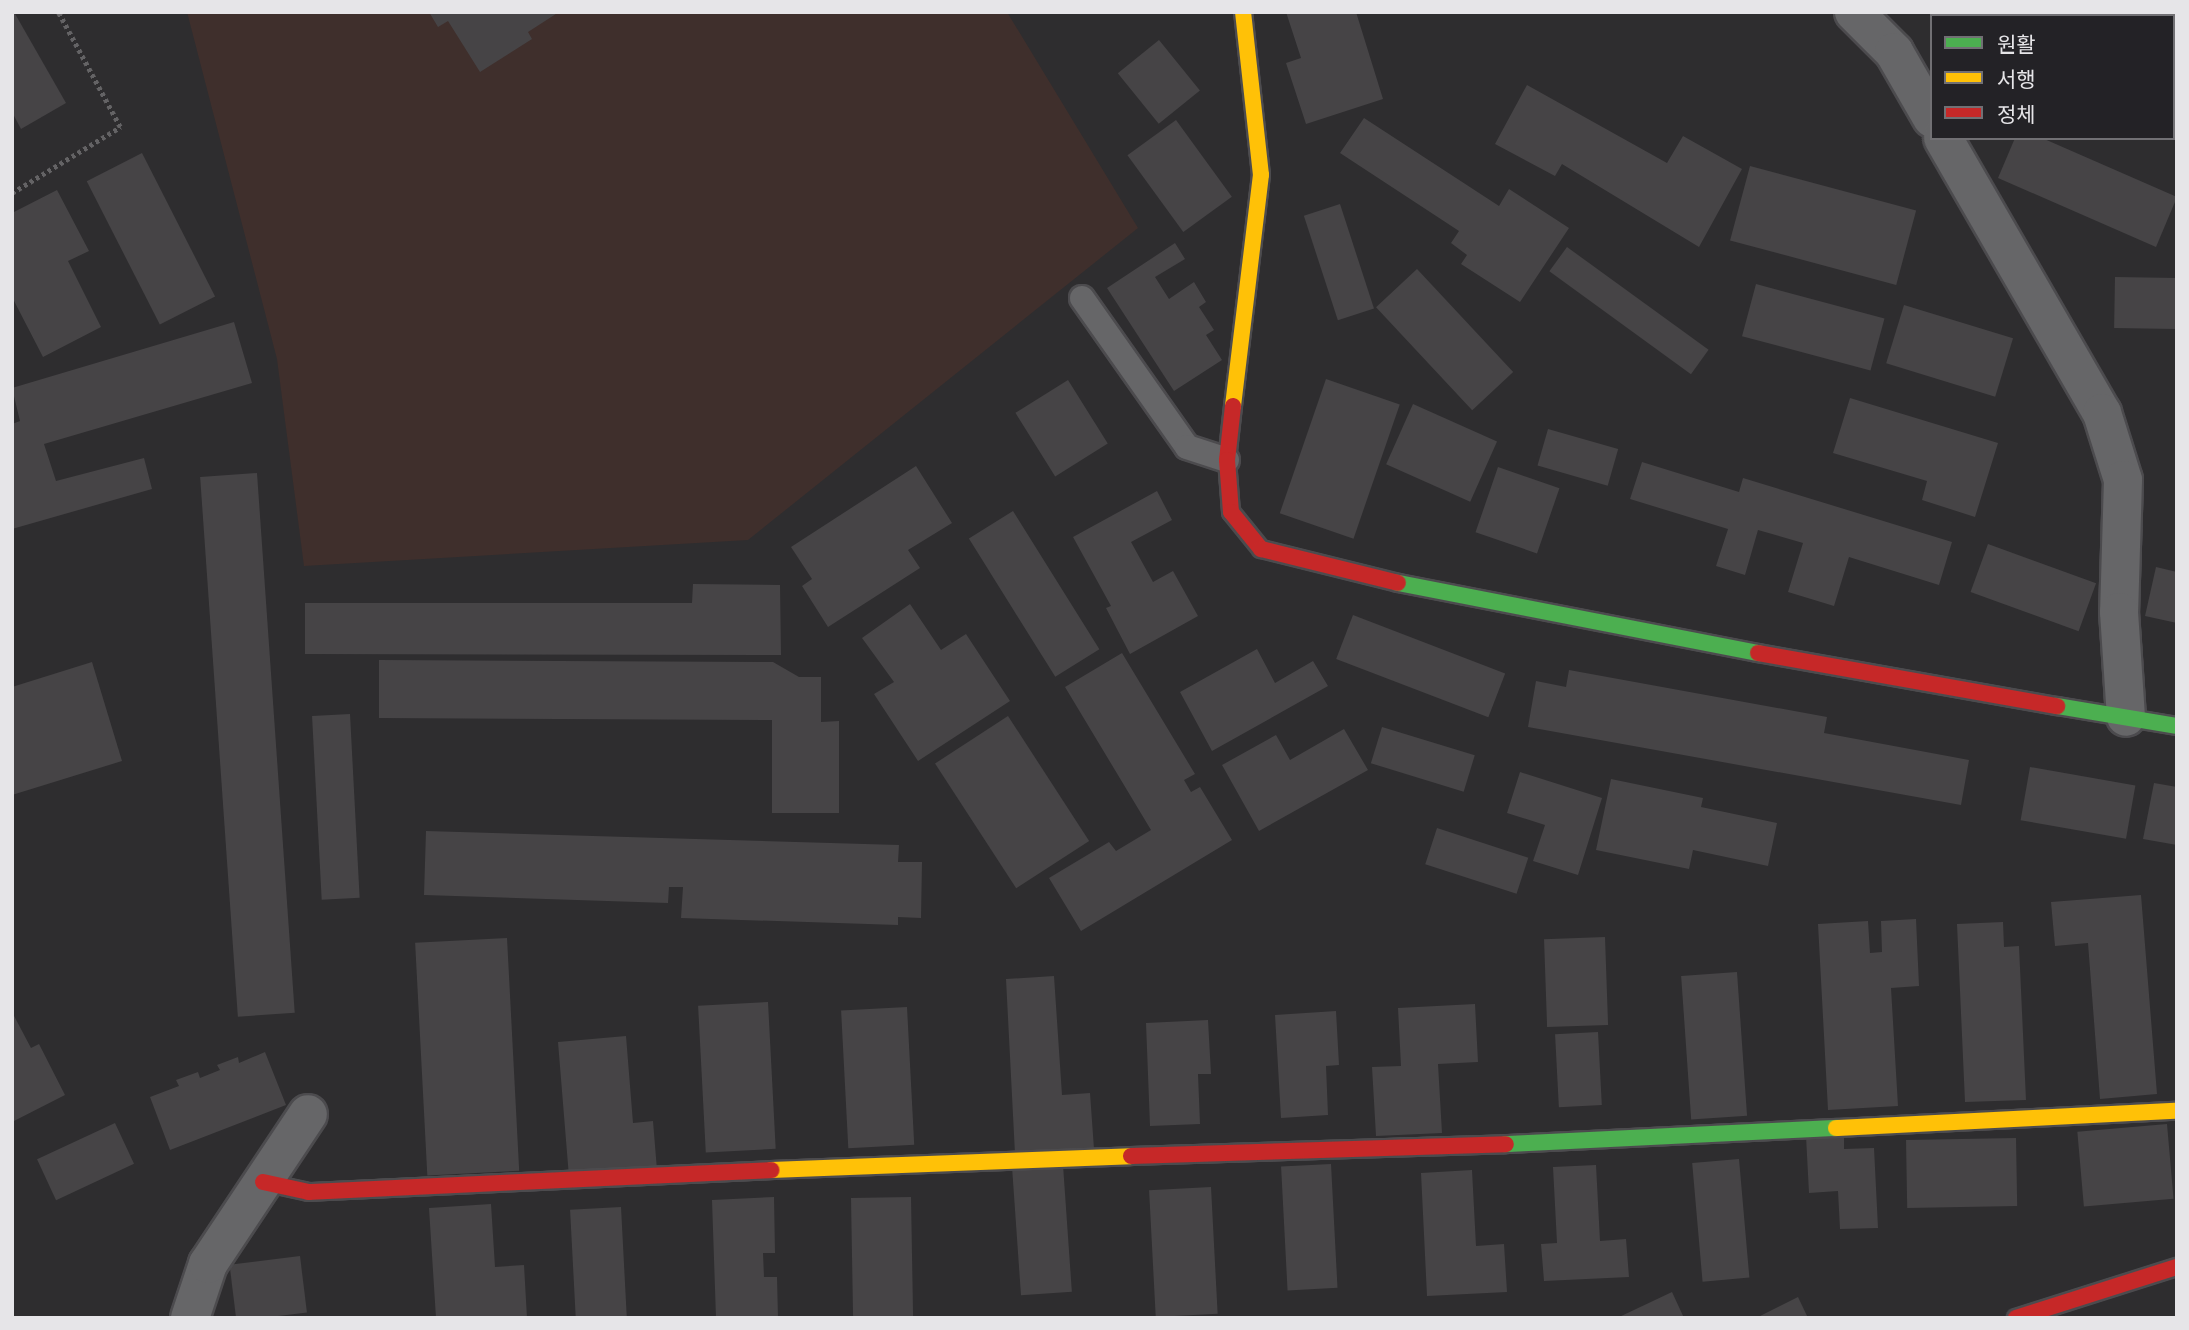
<!DOCTYPE html>
<html>
<head>
<meta charset="utf-8">
<style>
  body { margin:0 }
  #map { position:relative; width:2189px; height:1330px; overflow:hidden; background:#2e2d2f; font-family:"Open Sans","Noto Sans KR",sans-serif }
  div>[style] { position:absolute }
  .education>* { inset:0; background:#3f2f2c }
  .building>* { inset:0; background:#464446; transform-origin:0 0 }
  .path>* { height:4.5px; margin-top:-2.25px; transform-origin:0; background:repeating-linear-gradient(90deg,#646365 0 3.5px,transparent 0 7px) }
  .roads { filter:drop-shadow(2px 0 #4c4b4e) drop-shadow(-2px 0 #4c4b4e) drop-shadow(0 2px #4c4b4e) drop-shadow(0 -2px #4c4b4e) }
  .lane>* { height:24px; margin:-12px; padding:0 12px; transform-origin:12px; border-radius:12px; background:#666668 }
  .street>* { height:38px; margin:-19px; padding:0 19px; transform-origin:19px; border-radius:19px; background:#666668 }
  .fast>* { height:16px; margin:-8px; padding:0 8px; transform-origin:8px; border-radius:8px; background:#4caf50 }
  .slow>* { height:16px; margin:-8px; padding:0 8px; transform-origin:8px; border-radius:8px; background:#ffc107 }
  .jam>* { height:16px; margin:-8px; padding:0 8px; transform-origin:8px; border-radius:8px; background:#c62828 }
  span { translate:-50% -50%; white-space:nowrap; text-align:center; line-height:1.15; -webkit-text-stroke:7px #232226; paint-order:stroke }
  .frame { position:absolute; inset:0; border:14px solid #e6e5e8; pointer-events:none }
  .legend { position:absolute; left:1930px; top:14px; width:245px; height:126px; box-sizing:border-box; background:#232226; border:2px solid #717074; margin:0; padding:9px 12px; list-style:none; font-size:21px; color:#e6e5e8 }
  .legend li { display:flex; align-items:center; gap:14px; height:35px }
  .legend b { width:35px; border:2px solid #717074 }
</style>
</head>
<body>
<div id="map">
  <div class="education">
    <i style="clip-path:polygon(187px 12px,1007px 12px,1138px 228px,748px 540px,304px 566px,277px 359px)"></i>
  </div>
  <div class="building">
    <i style="clip-path:polygon(14px 12px,66px 103px,21px 129px,12px 112px)"></i>
    <i style="clip-path:polygon(429px 12px,559px 12px,528px 32px,532px 39px,480px 72px,448px 21px,438px 27px)"></i>
    <i style="clip-path:polygon(1286px 12px,1356px 12px,1383px 99px,1306px 124px,1286px 63px,1301px 58px)"></i>
    <i style="clip-path:polygon(2027px 12px,2071px 12px,2069px 16px)"></i>
    <i style="clip-path:polygon(2173px 22px,2177px 25px,2173px 102px)"></i>
    <i style="left:1159px;top:40px;width:65px;height:53px;rotate:51deg"></i>
    <i style="clip-path:polygon(1527px 85px,1667px 163px,1683px 136px,1742px 169px,1699px 247px,1562px 164px,1555px 176px,1495px 144px)"></i>
    <i style="clip-path:polygon(1364px 118px,1499px 206px,1509px 189px,1569px 228px,1520px 302px,1461px 264px,1467px 255px,1451px 243px,1459px 231px,1340px 153px)"></i>
    <i style="left:1176px;top:120px;width:95px;height:60px;rotate:54deg"></i>
    <i style="clip-path:polygon(2015px 138px,2042px 138px,2177px 197px,2156px 247px,1998px 178px)"></i>
    <i style="left:142px;top:153px;width:161px;height:62px;rotate:63deg"></i>
    <i style="left:1750px;top:166px;width:172px;height:77px;rotate:15deg"></i>
    <i style="clip-path:polygon(57px 190px,89px 251px,68px 261px,101px 327px,43px 357px,12px 297px,12px 213px)"></i>
    <i style="left:1340px;top:204px;width:110px;height:38px;rotate:72deg"></i>
    <i style="clip-path:polygon(1175px 243px,1185px 259px,1155px 277px,1169px 299px,1194px 282px,1206px 302px,1199px 307px,1214px 330px,1206px 335px,1222px 360px,1174px 391px,1107px 288px)"></i>
    <i style="left:1567px;top:247px;width:175px;height:30px;rotate:36deg"></i>
    <i style="left:1417px;top:269px;width:141px;height:56px;rotate:47deg"></i>
    <i style="left:2115px;top:277px;width:62px;height:51px;rotate:1deg"></i>
    <i style="left:1756px;top:284px;width:133px;height:54px;rotate:15deg"></i>
    <i style="left:1904px;top:305px;width:114px;height:61px;rotate:17deg"></i>
    <i style="clip-path:polygon(234px 322px,252px 383px,44px 444px,56px 481px,144px 458px,152px 489px,12px 529px,12px 424px,20px 421px,12px 388px)"></i>
    <i style="left:1326px;top:379px;width:78px;height:142px;rotate:19deg"></i>
    <i style="left:1068px;top:380px;width:75px;height:62px;rotate:58deg"></i>
    <i style="clip-path:polygon(1850px 398px,1998px 443px,1975px 517px,1922px 500px,1927px 481px,1833px 453px)"></i>
    <i style="left:1413px;top:404px;width:92px;height:66px;rotate:24deg"></i>
    <i style="left:1548px;top:429px;width:73px;height:38px;rotate:16deg"></i>
    <i style="clip-path:polygon(1642px 462px,1739px 492px,1743px 478px,1952px 542px,1939px 585px,1849px 557px,1834px 606px,1788px 592px,1803px 543px,1758px 530px,1745px 575px,1716px 566px,1728px 529px,1630px 499px)"></i>
    <i style="clip-path:polygon(916px 466px,952px 523px,908px 550px,920px 568px,828px 627px,802px 586px,812px 579px,791px 547px)"></i>
    <i style="left:1498px;top:467px;width:65px;height:69px;rotate:19deg"></i>
    <i style="left:257px;top:473px;width:541px;height:57px;rotate:86deg"></i>
    <i style="clip-path:polygon(1157px 491px,1172px 520px,1131px 542px,1153px 582px,1173px 571px,1198px 616px,1130px 654px,1106px 608px,1111px 606px,1073px 537px)"></i>
    <i style="left:1013px;top:511px;width:163px;height:52px;rotate:58deg"></i>
    <i style="left:1988px;top:544px;width:115px;height:51px;rotate:20deg"></i>
    <i style="clip-path:polygon(2156px 567px,2177px 572px,2177px 623px,2145px 616px)"></i>
    <i style="clip-path:polygon(693px 584px,780px 585px,781px 655px,305px 654px,305px 603px,692px 603px)"></i>
    <i style="clip-path:polygon(910px 604px,941px 650px,966px 634px,1010px 701px,918px 761px,874px 694px,894px 682px,862px 638px)"></i>
    <i style="left:1353px;top:615px;width:163px;height:47px;rotate:21deg"></i>
    <i style="clip-path:polygon(1257px 649px,1275px 683px,1313px 661px,1328px 686px,1212px 751px,1180px 692px)"></i>
    <i style="clip-path:polygon(1122px 653px,1195px 774px,1184px 780px,1191px 792px,1200px 787px,1232px 840px,1081px 931px,1049px 878px,1109px 842px,1116px 851px,1151px 830px,1065px 687px)"></i>
    <i style="clip-path:polygon(379px 660px,773px 662px,799px 677px,821px 677px,821px 722px,839px 721px,839px 813px,772px 813px,772px 720px,379px 718px)"></i>
    <i style="clip-path:polygon(92px 662px,122px 761px,12px 795px,12px 687px)"></i>
    <i style="clip-path:polygon(1569px 670px,1827px 717px,1824px 733px,1969px 760px,1961px 805px,1528px 727px,1536px 681px,1566px 687px)"></i>
    <i style="left:350px;top:714px;width:184px;height:38px;rotate:87deg"></i>
    <i style="left:1008px;top:716px;width:149px;height:87px;rotate:57deg"></i>
    <i style="left:1382px;top:727px;width:97px;height:38px;rotate:17deg"></i>
    <i style="clip-path:polygon(1344px 729px,1368px 770px,1259px 831px,1222px 765px,1276px 735px,1290px 760px)"></i>
    <i style="left:2030px;top:767px;width:107px;height:54px;rotate:10deg"></i>
    <i style="clip-path:polygon(1520px 772px,1602px 798px,1578px 875px,1533px 861px,1545px 825px,1507px 813px)"></i>
    <i style="clip-path:polygon(1611px 779px,1703px 798px,1701px 807px,1777px 823px,1768px 866px,1693px 850px,1689px 869px,1596px 850px)"></i>
    <i style="clip-path:polygon(2154px 783px,2177px 787px,2177px 845px,2143px 839px)"></i>
    <i style="left:1437px;top:828px;width:96px;height:38px;rotate:18deg"></i>
    <i style="clip-path:polygon(426px 831px,899px 845px,898px 862px,922px 862px,921px 918px,898px 917px,898px 925px,681px 918px,683px 887px,669px 887px,668px 903px,424px 895px)"></i>
    <i style="clip-path:polygon(2141px 895px,2157px 1094px,2100px 1099px,2088px 943px,2055px 946px,2051px 902px)"></i>
    <i style="clip-path:polygon(1916px 919px,1919px 986px,1891px 988px,1898px 1106px,1828px 1110px,1818px 924px,1868px 921px,1870px 953px,1882px 952px,1881px 921px)"></i>
    <i style="clip-path:polygon(2003px 922px,2004px 947px,2019px 946px,2026px 1100px,1965px 1102px,1957px 924px)"></i>
    <i style="left:1605px;top:937px;width:88px;height:61px;rotate:88deg"></i>
    <i style="left:507px;top:938px;width:233px;height:92px;rotate:87deg"></i>
    <i style="left:1737px;top:972px;width:144px;height:56px;rotate:86deg"></i>
    <i style="clip-path:polygon(1054px 976px,1062px 1095px,1090px 1093px,1094px 1149px,1015px 1154px,1006px 979px)"></i>
    <i style="left:768px;top:1002px;width:147px;height:70px;rotate:87deg"></i>
    <i style="clip-path:polygon(1475px 1004px,1478px 1062px,1438px 1064px,1442px 1133px,1376px 1136px,1372px 1067px,1401px 1066px,1398px 1008px)"></i>
    <i style="left:907px;top:1007px;width:138px;height:66px;rotate:87deg"></i>
    <i style="clip-path:polygon(1336px 1011px,1339px 1065px,1326px 1066px,1328px 1115px,1281px 1118px,1275px 1015px)"></i>
    <i style="clip-path:polygon(12px 1012px,31px 1048px,39px 1044px,65px 1095px,12px 1122px)"></i>
    <i style="clip-path:polygon(1208px 1020px,1211px 1074px,1198px 1074px,1200px 1124px,1150px 1126px,1146px 1023px)"></i>
    <i style="left:1598px;top:1032px;width:73px;height:43px;rotate:87deg"></i>
    <i style="clip-path:polygon(626px 1036px,633px 1123px,653px 1121px,657px 1170px,569px 1177px,558px 1042px)"></i>
    <i style="clip-path:polygon(265px 1052px,286px 1105px,170px 1150px,150px 1097px,179px 1086px,176px 1080px,198px 1072px,200px 1078px,220px 1070px,217px 1065px,238px 1057px,239px 1063px)"></i>
    <i style="left:115px;top:1123px;width:45px;height:86px;rotate:65deg"></i>
    <i style="left:2167px;top:1124px;width:75px;height:90px;rotate:85deg"></i>
    <i style="clip-path:polygon(1844px 1134px,1844px 1149px,1874px 1148px,1878px 1228px,1840px 1229px,1838px 1191px,1809px 1193px,1806px 1136px)"></i>
    <i style="left:2016px;top:1138px;width:68px;height:110px;rotate:89deg"></i>
    <i style="left:1739px;top:1159px;width:119px;height:47px;rotate:85deg"></i>
    <i style="left:1331px;top:1164px;width:124px;height:50px;rotate:87deg"></i>
    <i style="left:1063px;top:1165px;width:127px;height:51px;rotate:86deg"></i>
    <i style="clip-path:polygon(1596px 1165px,1600px 1241px,1626px 1239px,1629px 1277px,1544px 1281px,1541px 1244px,1557px 1243px,1553px 1167px)"></i>
    <i style="clip-path:polygon(1472px 1170px,1476px 1246px,1504px 1244px,1507px 1292px,1427px 1296px,1421px 1173px)"></i>
    <i style="left:1211px;top:1187px;width:127px;height:62px;rotate:87deg"></i>
    <i style="clip-path:polygon(774px 1197px,775px 1253px,763px 1253px,764px 1277px,777px 1277px,778px 1318px,716px 1318px,712px 1200px)"></i>
    <i style="left:911px;top:1197px;width:121px;height:60px;rotate:89deg"></i>
    <i style="clip-path:polygon(491px 1204px,495px 1267px,524px 1265px,527px 1318px,436px 1318px,429px 1208px)"></i>
    <i style="left:621px;top:1207px;width:111px;height:51px;rotate:87deg"></i>
    <i style="left:300px;top:1256px;width:57px;height:71px;rotate:83deg"></i>
    <i style="clip-path:polygon(1672px 1292px,1684px 1318px,1617px 1318px)"></i>
    <i style="clip-path:polygon(1798px 1297px,1808px 1318px,1756px 1318px)"></i>
  </div>
  <div class="path">
    <i style="left:12px;top:193px;width:127px;rotate:-31.4deg"></i>
    <i style="left:120px;top:127px;width:131px;rotate:-118.3deg"></i>
  </div>
  <div class="roads">
    <div class="lane">
      <i style="left:1082px;top:298px;width:182px;rotate:54.8deg"></i>
      <i style="left:1187px;top:447px;width:42px;rotate:18deg"></i>
    </div>
    <div class="street">
      <i style="left:1854px;top:12px;width:57px;rotate:45deg"></i>
      <i style="left:1894px;top:52px;width:76px;rotate:60.1deg"></i>
      <i style="left:1943px;top:138px;width:318px;rotate:60deg"></i>
      <i style="left:2102px;top:413px;width:70px;rotate:72.6deg"></i>
      <i style="left:2123px;top:480px;width:132px;rotate:91.7deg"></i>
      <i style="left:2119px;top:612px;width:105px;rotate:86.2deg"></i>
      <i style="left:190px;top:1318px;width:57px;rotate:-71.6deg"></i>
      <i style="left:208px;top:1264px;width:180px;rotate:-56.3deg"></i>
    </div>
    <div class="fast">
      <i style="left:1398px;top:583px;width:367px;rotate:11deg"></i>
      <i style="left:2057px;top:706px;width:122px;rotate:9.5deg"></i>
      <i style="left:1506px;top:1144px;width:330px;rotate:-2.8deg"></i>
    </div>
    <div class="slow">
      <i style="left:1233px;top:406px;width:233px;rotate:-83.1deg"></i>
      <i style="left:1261px;top:175px;width:164px;rotate:-96.3deg"></i>
      <i style="left:1836px;top:1128px;width:341px;rotate:-2.9deg"></i>
      <i style="left:771px;top:1170px;width:360px;rotate:-2.2deg"></i>
    </div>
    <div class="jam">
      <i style="left:1233px;top:406px;width:54px;rotate:96.3deg"></i>
      <i style="left:1227px;top:460px;width:52px;rotate:85.6deg"></i>
      <i style="left:1231px;top:512px;width:48px;rotate:51deg"></i>
      <i style="left:1261px;top:549px;width:141px;rotate:13.9deg"></i>
      <i style="left:1758px;top:653px;width:304px;rotate:10.1deg"></i>
      <i style="left:1131px;top:1156px;width:375px;rotate:-1.8deg"></i>
      <i style="left:263px;top:1182px;width:47px;rotate:12.3deg"></i>
      <i style="left:309px;top:1192px;width:463px;rotate:-2.7deg"></i>
      <i style="left:2016px;top:1318px;width:169px;rotate:-17.6deg"></i>
    </div>
  </div>
  <div class="frame"></div>
  <ul class="legend">
  <li><b style="height:9px;background:#4caf50"></b>원활</li>
  <li><b style="height:9px;background:#ffc107"></b>서행</li>
  <li><b style="height:9px;background:#c62828"></b>정체</li>
  </ul>
</div>
</body>
</html>
